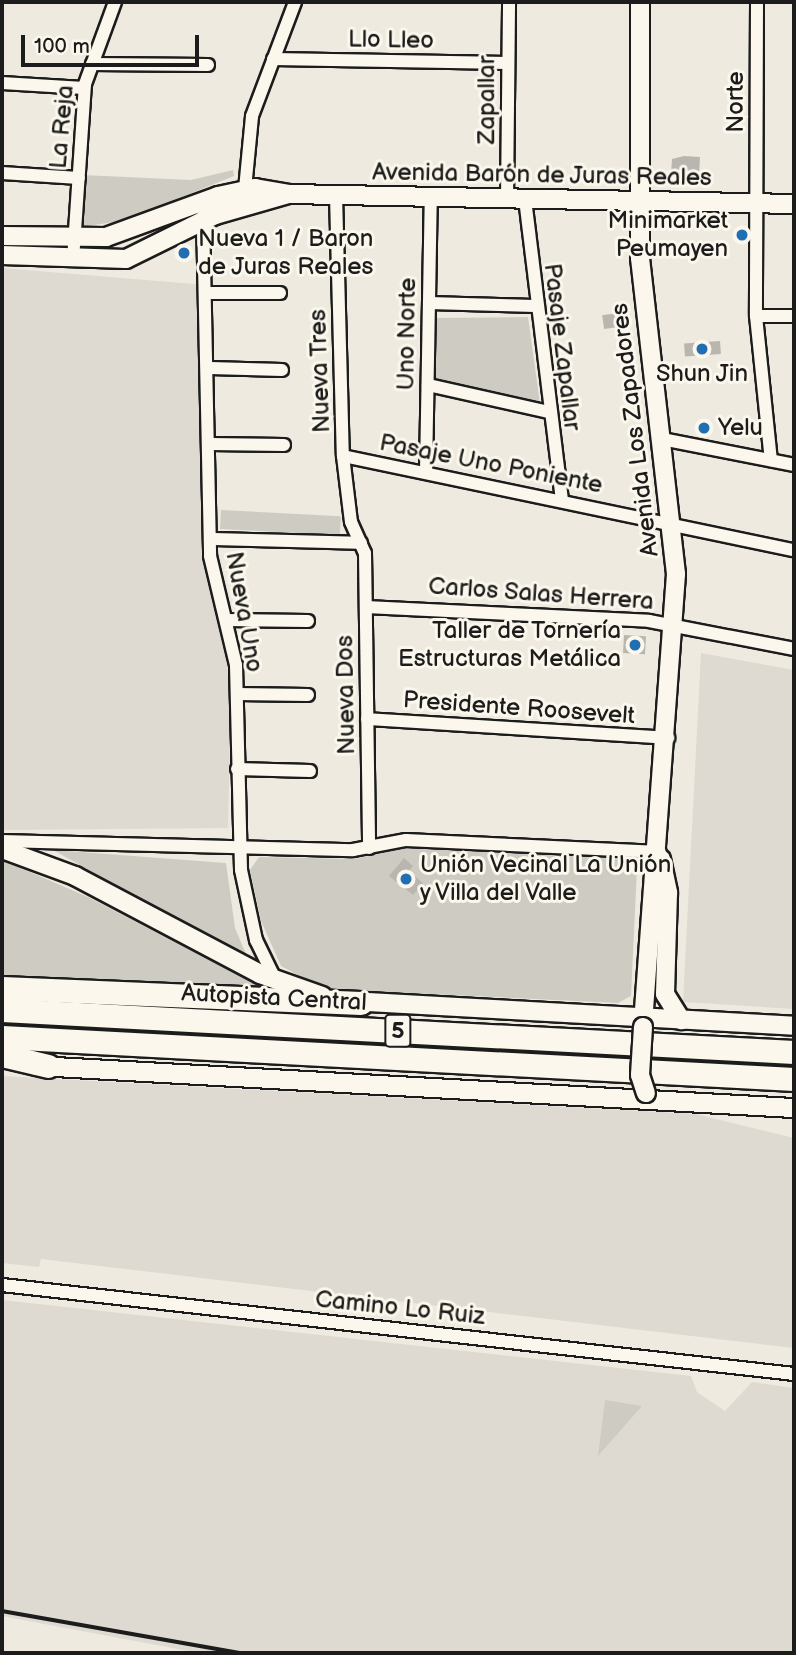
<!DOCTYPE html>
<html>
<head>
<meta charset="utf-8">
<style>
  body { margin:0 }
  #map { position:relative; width:796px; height:1655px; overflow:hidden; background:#eeeadf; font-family:"Balsamiq Sans",sans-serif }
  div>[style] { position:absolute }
  .built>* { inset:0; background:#dedad1 }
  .green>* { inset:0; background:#ceccc2; transform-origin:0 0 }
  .building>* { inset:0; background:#b9b6af; transform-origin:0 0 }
  .roads { filter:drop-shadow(2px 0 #1c1c1c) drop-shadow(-2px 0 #1c1c1c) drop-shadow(0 2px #1c1c1c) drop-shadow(0 -2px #1c1c1c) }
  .street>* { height:12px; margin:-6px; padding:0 6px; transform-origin:6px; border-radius:6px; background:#fbf7ec }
  .secondary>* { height:18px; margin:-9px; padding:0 9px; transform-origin:9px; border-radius:9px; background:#fbf7ec }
  .highway>* { height:23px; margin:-11.5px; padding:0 11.5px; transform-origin:11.5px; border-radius:11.5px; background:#fbf7ec }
  .rail>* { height:3.5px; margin:-1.75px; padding:0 1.75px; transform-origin:1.75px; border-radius:1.75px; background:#1c1c1c }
  .bridges { filter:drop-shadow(2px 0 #1c1c1c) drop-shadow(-2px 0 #1c1c1c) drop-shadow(0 2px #1c1c1c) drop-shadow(0 -2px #1c1c1c) }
  .secondary-bridge>* { height:18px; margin:-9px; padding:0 9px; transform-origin:9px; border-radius:9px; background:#fbf7ec }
  .dots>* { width:19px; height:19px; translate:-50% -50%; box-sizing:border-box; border:4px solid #fbf7ec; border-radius:50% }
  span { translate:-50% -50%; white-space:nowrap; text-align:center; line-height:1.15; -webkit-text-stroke:6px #fbf7ec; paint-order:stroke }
  .shield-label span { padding:2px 5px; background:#fbf7ec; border:2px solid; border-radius:5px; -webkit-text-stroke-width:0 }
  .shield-label { font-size:23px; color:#1c1c1c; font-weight:700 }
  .street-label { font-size:24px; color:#1c1c1c }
  .poi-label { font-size:24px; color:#1c1c1c }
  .right { translate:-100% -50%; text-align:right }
  .left { translate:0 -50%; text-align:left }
  .frame { position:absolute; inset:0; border:4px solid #1c1c1c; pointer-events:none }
  .scale { position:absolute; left:21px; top:35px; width:178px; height:32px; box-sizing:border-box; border:4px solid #1c1c1c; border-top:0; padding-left:9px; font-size:21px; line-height:24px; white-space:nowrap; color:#1c1c1c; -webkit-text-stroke:5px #fbf7ec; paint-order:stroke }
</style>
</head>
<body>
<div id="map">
  <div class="built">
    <i style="clip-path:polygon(2px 268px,205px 285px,202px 546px,231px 685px,228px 828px,2px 830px)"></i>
    <i style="clip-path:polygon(701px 653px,794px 670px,794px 1009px,683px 1002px)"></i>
    <i style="clip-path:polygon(2px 1076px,696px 1114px,794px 1138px,794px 1348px,41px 1259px,39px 1267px,2px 1263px)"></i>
    <i style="clip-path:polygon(2px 1300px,691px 1376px,697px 1392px,725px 1411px,752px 1382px,794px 1388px,794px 1653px,199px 1653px,2px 1616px)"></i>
  </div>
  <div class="green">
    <i style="clip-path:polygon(233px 170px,234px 176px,122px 221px,79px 227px,83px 175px,191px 180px)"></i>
    <i style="clip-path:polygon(528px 317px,540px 404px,433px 381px,435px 318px)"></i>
    <i style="left:221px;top:510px;width:120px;height:19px;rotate:3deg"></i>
    <i style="clip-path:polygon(415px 846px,628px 857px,637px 868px,631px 996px,618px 1003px,324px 989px,281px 966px,261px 921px,250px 870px,259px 857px,355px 859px)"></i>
    <i style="clip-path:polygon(53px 850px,226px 863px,235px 928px,248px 959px)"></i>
    <i style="clip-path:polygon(2px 860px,88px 897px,259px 986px,2px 976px)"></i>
    <i style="clip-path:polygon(605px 1400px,642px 1406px,598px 1456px)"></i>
  </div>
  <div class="building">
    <i style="clip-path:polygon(684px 156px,700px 157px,699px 176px,671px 175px,672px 159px)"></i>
    <i style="left:618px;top:313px;width:14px;height:16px;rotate:82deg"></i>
    <i style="left:720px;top:341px;width:13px;height:36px;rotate:86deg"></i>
    <i style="left:624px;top:635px;width:22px;height:18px;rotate:3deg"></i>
    <i style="clip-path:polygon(404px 858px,413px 866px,409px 871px,423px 883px,413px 895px,389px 876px)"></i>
  </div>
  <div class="roads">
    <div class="street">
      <i style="left:757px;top:2px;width:314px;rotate:90.2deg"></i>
      <i style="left:756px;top:316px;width:145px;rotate:84.1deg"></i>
      <i style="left:273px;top:59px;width:235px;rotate:1deg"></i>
      <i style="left:92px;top:64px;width:116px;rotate:0.5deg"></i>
      <i style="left:2px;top:83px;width:82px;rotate:3.5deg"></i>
      <i style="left:2px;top:173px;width:77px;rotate:3.7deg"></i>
      <i style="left:245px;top:189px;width:73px;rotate:-84.5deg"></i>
      <i style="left:252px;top:116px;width:122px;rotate:-69.3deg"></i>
      <i style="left:336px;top:195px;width:261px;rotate:88.5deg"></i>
      <i style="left:343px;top:456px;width:66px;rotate:83.1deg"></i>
      <i style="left:351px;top:522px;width:34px;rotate:66deg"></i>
      <i style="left:365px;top:553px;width:295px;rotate:89.2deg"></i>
      <i style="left:507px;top:199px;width:197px;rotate:-89.4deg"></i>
      <i style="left:525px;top:199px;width:303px;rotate:83deg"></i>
      <i style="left:203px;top:216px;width:340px;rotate:88.8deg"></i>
      <i style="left:210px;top:556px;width:112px;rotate:76.6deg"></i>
      <i style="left:236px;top:665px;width:205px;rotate:88.6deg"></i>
      <i style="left:241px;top:870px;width:72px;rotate:77.9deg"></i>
      <i style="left:256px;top:940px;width:43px;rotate:64deg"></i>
      <i style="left:73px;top:260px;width:176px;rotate:-86.1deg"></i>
      <i style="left:85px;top:84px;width:87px;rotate:-69.9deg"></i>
      <i style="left:208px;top:293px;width:72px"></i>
      <i style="left:429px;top:303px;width:106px;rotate:1.6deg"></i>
      <i style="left:756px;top:316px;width:38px"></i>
      <i style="left:210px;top:368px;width:72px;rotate:1.6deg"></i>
      <i style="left:428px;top:385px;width:124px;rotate:12.6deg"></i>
      <i style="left:662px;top:439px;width:135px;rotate:11.1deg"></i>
      <i style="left:210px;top:444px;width:74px;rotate:0.8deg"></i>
      <i style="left:343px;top:456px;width:461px;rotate:11.8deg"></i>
      <i style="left:426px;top:472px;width:275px;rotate:-89deg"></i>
      <i style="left:210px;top:539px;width:151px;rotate:1.5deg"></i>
      <i style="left:366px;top:607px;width:283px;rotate:2.8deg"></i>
      <i style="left:649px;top:621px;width:148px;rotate:10.9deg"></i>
      <i style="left:226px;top:620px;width:82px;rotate:0.7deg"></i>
      <i style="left:237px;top:694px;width:71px;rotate:0.8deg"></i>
      <i style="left:367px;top:719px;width:302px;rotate:3.6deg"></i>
      <i style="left:237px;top:769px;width:73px;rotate:1.6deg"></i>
      <i style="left:2px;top:841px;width:351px;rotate:1.5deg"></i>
      <i style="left:353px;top:850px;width:54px;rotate:-10.7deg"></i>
      <i style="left:406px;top:840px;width:254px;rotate:2.7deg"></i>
      <i style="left:2px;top:1285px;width:797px;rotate:6.41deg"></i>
    </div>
    <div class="secondary">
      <i style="left:640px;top:2px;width:256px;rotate:90deg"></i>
      <i style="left:640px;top:258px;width:318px;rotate:83.5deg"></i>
      <i style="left:676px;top:574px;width:454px;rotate:94.2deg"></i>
      <i style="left:2px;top:236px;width:104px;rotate:0.6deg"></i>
      <i style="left:106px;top:237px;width:119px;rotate:-20.1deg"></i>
      <i style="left:218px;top:196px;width:38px;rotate:-12deg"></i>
      <i style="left:255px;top:188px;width:34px;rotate:10deg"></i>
      <i style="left:288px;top:194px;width:506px;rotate:1.13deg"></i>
      <i style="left:2px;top:255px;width:124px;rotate:1.8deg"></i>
      <i style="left:126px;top:259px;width:99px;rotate:-26.3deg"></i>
      <i style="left:215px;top:215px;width:76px;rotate:-16deg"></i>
      <i style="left:2px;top:849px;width:78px;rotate:20.3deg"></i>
      <i style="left:75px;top:876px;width:209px;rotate:27.9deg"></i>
      <i style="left:260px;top:974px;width:66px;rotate:19.5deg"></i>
      <i style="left:661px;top:859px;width:35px;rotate:78deg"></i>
      <i style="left:668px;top:893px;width:101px;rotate:91.7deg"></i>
      <i style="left:665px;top:994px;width:31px;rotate:58deg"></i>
      <i style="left:350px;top:1001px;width:445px;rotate:3.2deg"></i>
      <i style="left:37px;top:1066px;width:758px;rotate:3.18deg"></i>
    </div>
    <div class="highway">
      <i style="left:2px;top:988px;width:359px;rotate:2.4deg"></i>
      <i style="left:2px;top:1010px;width:793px;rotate:3.04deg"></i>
      <i style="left:2px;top:1037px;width:793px;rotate:3.04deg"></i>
      <i style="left:2px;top:1055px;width:47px;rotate:13.4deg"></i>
    </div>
  </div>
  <div class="rail">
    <i style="left:2px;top:1611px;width:241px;rotate:10deg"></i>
  </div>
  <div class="bridges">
    <div class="secondary-bridge">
      <i style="left:643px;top:1027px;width:48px;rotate:93.6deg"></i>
      <i style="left:640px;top:1075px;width:19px;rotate:72deg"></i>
    </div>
  </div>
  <div class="dots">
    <i style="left:742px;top:235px;background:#1f6fb2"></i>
    <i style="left:184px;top:253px;background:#1f6fb2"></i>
    <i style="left:702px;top:349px;background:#1f6fb2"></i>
    <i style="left:704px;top:428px;background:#1f6fb2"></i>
    <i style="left:635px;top:645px;background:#1f6fb2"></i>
    <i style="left:406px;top:879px;background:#1f6fb2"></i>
  </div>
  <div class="shield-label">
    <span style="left:398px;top:1031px">5</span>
  </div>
  <div class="street-label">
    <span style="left:391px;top:40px;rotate:1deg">Llo Lleo</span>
    <span style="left:487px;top:100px;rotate:-90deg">Zapallar</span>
    <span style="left:736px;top:102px;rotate:-90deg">Norte</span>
    <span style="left:62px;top:127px;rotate:-85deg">La Reja</span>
    <span style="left:542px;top:175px;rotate:1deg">Avenida Barón de Juras Reales</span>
    <span style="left:407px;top:334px;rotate:-89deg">Uno Norte</span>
    <span style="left:562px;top:347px;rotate:83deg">Pasaje Zapallar</span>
    <span style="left:320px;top:371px;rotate:-92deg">Nueva Tres</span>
    <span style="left:635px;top:430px;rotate:-97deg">Avenida Los Zapadores</span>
    <span style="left:491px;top:464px;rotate:11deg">Pasaje Uno Poniente</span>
    <span style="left:541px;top:594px;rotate:4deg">Carlos Salas Herrera</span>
    <span style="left:244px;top:612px;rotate:80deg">Nueva Uno</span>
    <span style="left:346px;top:695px;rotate:-91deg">Nueva Dos</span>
    <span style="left:519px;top:708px;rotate:4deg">Presidente Roosevelt</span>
    <span style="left:274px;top:998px;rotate:3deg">Autopista Central</span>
    <span style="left:400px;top:1308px;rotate:6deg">Camino Lo Ruiz</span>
  </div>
  <div class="poi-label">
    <span class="right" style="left:728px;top:235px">Minimarket<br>Peumayen</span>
    <span class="left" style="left:198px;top:253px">Nueva 1 / Baron<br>de Juras Reales</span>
    <span style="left:702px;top:374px">Shun Jin</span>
    <span class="left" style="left:718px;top:428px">Yelu</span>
    <span class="right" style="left:621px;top:645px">Taller de Tornería<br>Estructuras Metálica</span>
    <span class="left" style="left:420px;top:879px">Unión Vecinal La Unión<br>y Villa del Valle</span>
  </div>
  <div class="frame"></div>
  <div class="scale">100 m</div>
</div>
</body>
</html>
